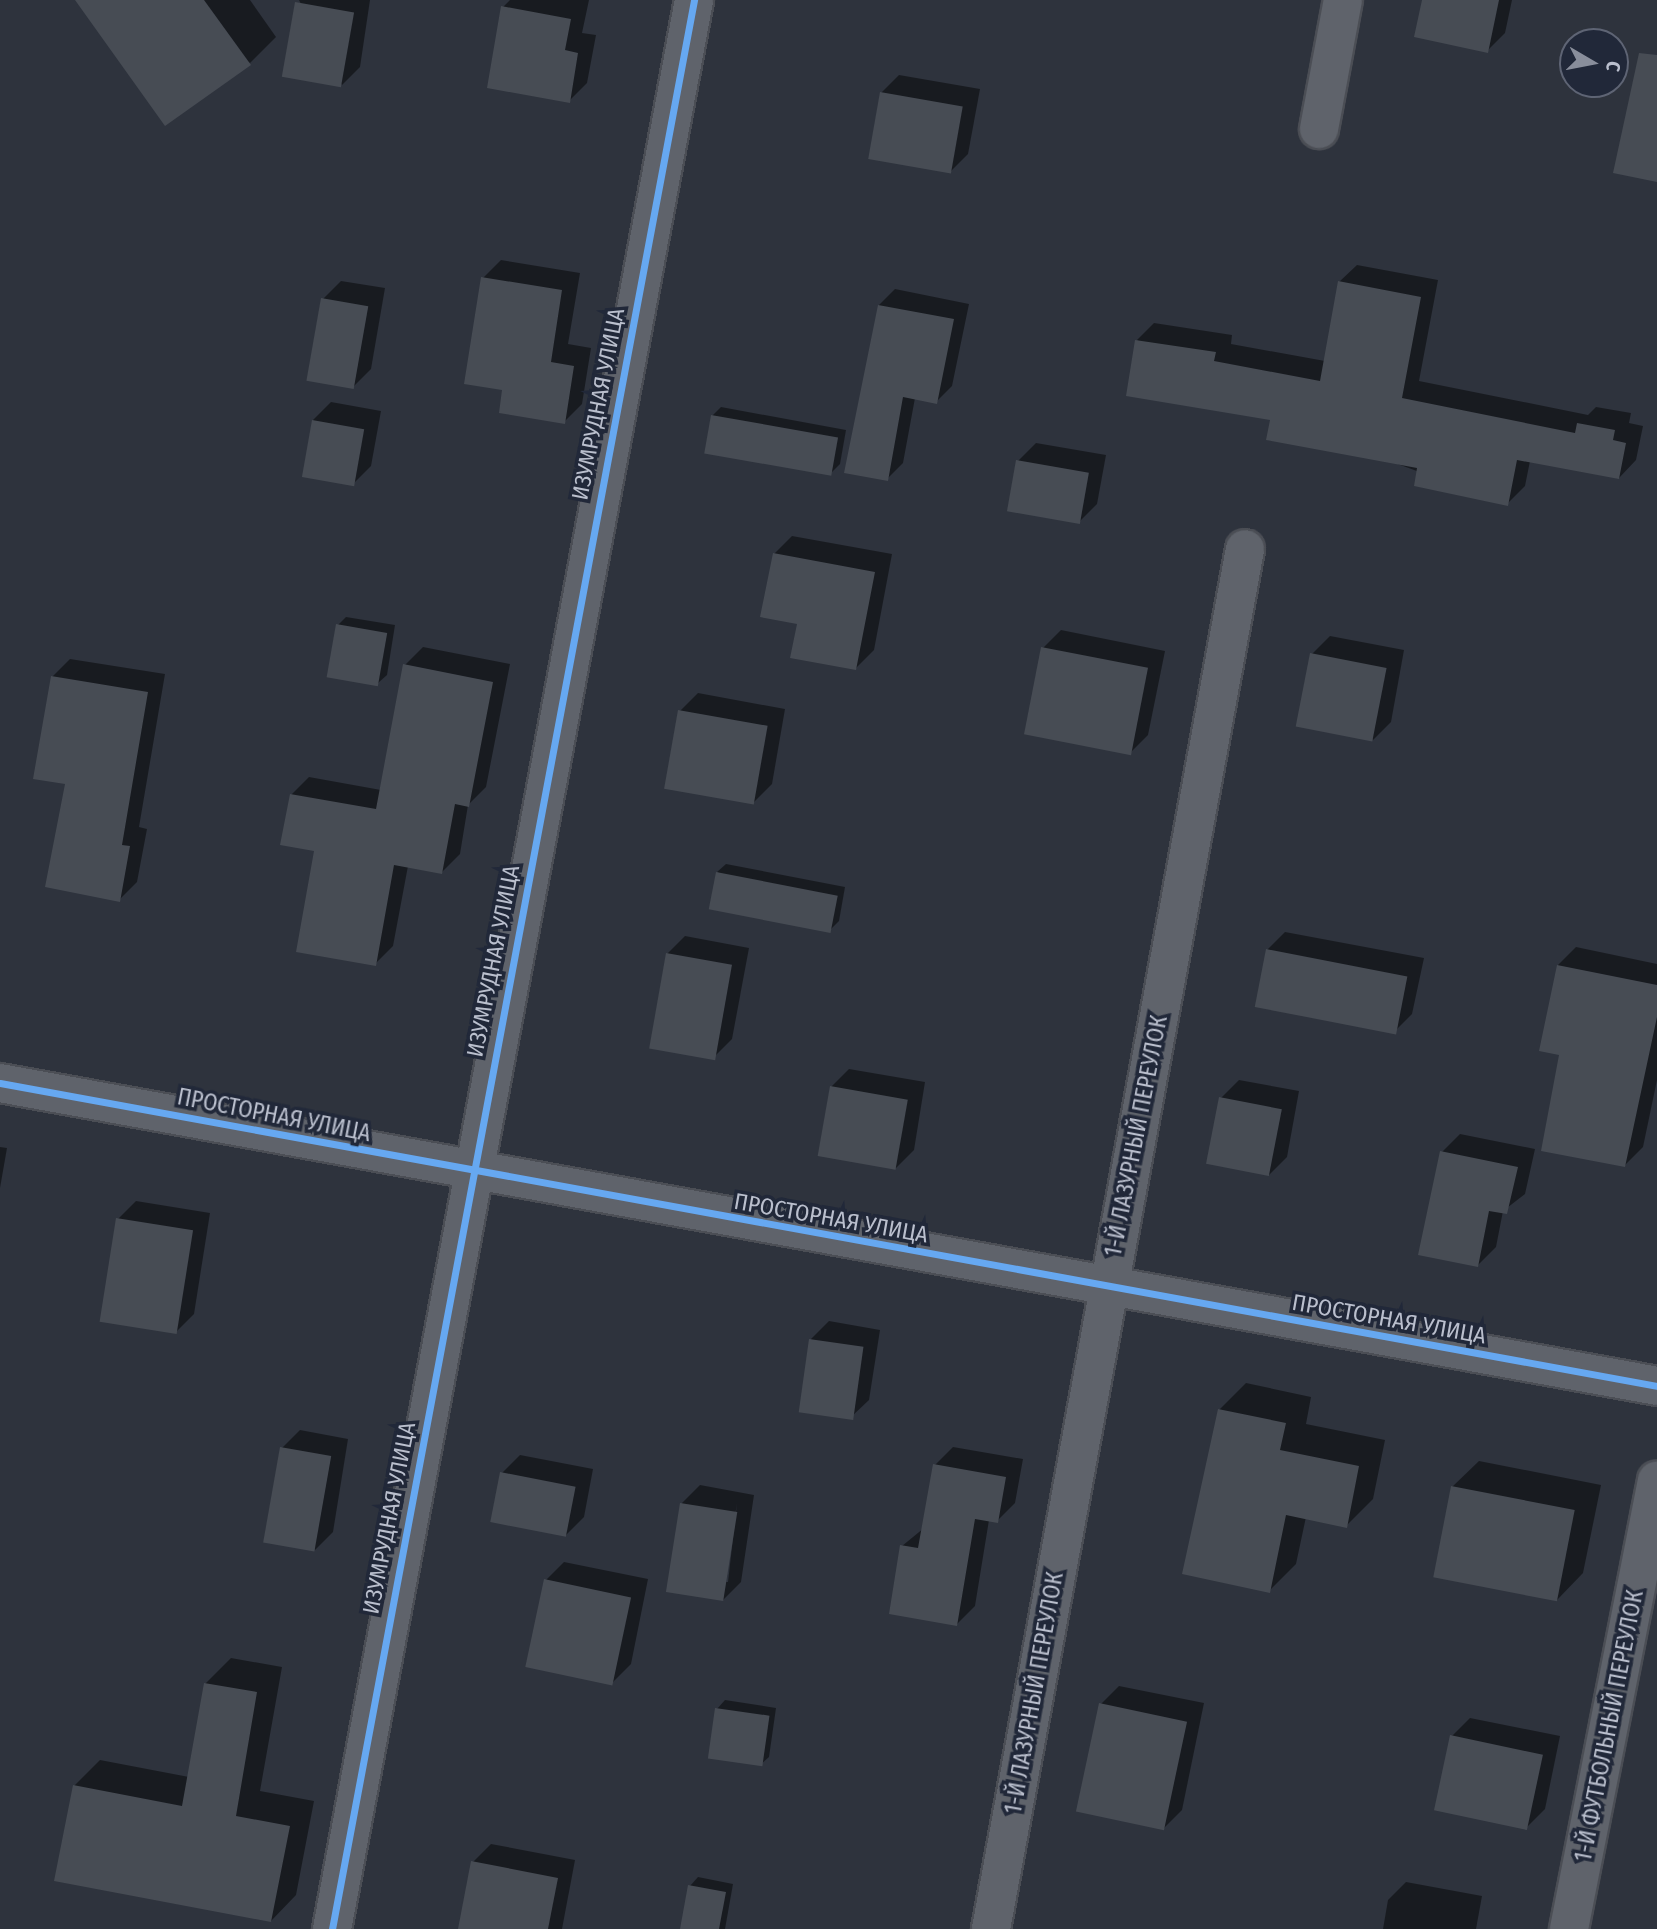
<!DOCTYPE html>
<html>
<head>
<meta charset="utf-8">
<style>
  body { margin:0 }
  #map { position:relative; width:1657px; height:1929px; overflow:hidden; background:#2e333d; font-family:"Fira Sans Condensed",sans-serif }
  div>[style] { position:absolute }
  .shadow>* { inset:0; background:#0007 }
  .building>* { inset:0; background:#474c54; transform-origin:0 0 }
  .roads { filter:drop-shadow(2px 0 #4b4e55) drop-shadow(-2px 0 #4b4e55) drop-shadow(0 2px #4b4e55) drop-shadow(0 -2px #4b4e55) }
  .minor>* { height:38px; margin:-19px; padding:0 19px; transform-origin:19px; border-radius:19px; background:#5f636b }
  .cycleway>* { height:7px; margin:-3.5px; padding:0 3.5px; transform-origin:3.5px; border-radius:3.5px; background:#66a8f1 }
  span { translate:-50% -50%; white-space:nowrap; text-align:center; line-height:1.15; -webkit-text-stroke:7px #212839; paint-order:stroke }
  .street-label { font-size:23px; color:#babfcd }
  .north { position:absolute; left:1559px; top:28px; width:70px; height:70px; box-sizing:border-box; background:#212839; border:2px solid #5e6474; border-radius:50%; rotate:100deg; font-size:19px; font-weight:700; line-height:28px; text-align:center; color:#babfcd }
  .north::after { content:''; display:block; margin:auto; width:24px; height:32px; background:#898e9b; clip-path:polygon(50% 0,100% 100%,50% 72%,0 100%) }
</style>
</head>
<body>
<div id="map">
  <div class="shadow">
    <i style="clip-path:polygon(96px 0,250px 0,276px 37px,250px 63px)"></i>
    <i style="clip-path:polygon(299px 0,370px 0,360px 67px,342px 85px)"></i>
    <i style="clip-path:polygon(510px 0,589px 0,582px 33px,596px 35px,587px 83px,569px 101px,503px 7px)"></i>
    <i style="clip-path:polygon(1424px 0,1512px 0,1505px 33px,1487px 51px)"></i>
    <i style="clip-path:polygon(899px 75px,980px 89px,968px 154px,950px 172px,881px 93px)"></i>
    <i style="clip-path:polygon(501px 260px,580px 273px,568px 344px,591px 348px,582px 404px,564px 422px,505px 389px,483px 278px)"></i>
    <i style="clip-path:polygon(1357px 265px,1438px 280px,1419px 381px,1588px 415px,1596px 407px,1631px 413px,1629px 423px,1643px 426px,1636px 460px,1619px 478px,1530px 461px,1525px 486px,1507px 504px,1272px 418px,1137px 340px,1154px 323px,1232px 335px,1231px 344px,1325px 361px,1339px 282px)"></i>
    <i style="clip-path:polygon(341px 281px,385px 288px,371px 369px,353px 387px,323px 299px)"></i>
    <i style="clip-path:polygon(895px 289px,969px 304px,952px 386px,936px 402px,915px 398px,903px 463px,887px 479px,879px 305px)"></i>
    <i style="clip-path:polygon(331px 402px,381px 411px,371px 466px,353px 484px,313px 420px)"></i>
    <i style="clip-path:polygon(721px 407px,846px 430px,840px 464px,831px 473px,712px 416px)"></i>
    <i style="clip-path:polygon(1036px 443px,1106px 455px,1097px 504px,1079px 522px,1018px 461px)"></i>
    <i style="clip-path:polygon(792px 536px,892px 554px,874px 650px,856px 668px,799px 622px,774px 554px)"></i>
    <i style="clip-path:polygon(346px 617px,395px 625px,387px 675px,378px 683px,338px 625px)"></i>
    <i style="clip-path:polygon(1061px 630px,1165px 651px,1148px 735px,1130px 753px,1043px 648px)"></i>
    <i style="clip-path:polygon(1330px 636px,1404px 650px,1391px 722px,1373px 740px,1312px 654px)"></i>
    <i style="clip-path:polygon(423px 647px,510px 664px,486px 787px,468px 805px,460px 854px,442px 872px,408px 866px,393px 946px,375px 964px,291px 795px,309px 777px,381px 790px,405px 665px)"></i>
    <i style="clip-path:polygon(70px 659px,165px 674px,139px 827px,147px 829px,137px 882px,119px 900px,67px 783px,52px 677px)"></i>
    <i style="clip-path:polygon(698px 693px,785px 709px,772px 784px,754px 802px,680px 711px)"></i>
    <i style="clip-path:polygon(726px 864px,845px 887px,839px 921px,830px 930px,717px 872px)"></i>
    <i style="clip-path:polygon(1285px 932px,1424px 958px,1412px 1014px,1394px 1032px,1267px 950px)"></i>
    <i style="clip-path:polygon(685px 936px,749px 948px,732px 1039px,714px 1057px,667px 954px)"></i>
    <i style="clip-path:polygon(1576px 947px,1657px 964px,1657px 1080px,1643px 1147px,1625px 1165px,1561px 1054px,1558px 965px)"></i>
    <i style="clip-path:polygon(849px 1069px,925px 1082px,914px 1150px,896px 1168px,831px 1087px)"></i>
    <i style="clip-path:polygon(1239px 1080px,1299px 1091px,1287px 1157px,1269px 1175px,1221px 1098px)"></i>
    <i style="clip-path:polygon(1460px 1134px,1535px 1149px,1525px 1194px,1503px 1211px,1496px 1247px,1478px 1265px,1442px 1152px)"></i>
    <i style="clip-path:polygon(0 1147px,7px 1148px,0 1188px)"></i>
    <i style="clip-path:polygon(136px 1201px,210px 1213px,194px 1314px,176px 1332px,118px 1219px)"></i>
    <i style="clip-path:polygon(829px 1321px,880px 1330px,869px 1400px,850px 1418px,811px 1339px)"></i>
    <i style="clip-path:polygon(1246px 1383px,1311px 1397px,1306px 1424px,1385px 1440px,1373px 1499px,1346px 1526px,1306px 1517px,1296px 1564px,1269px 1591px,1219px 1410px)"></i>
    <i style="clip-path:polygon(300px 1430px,348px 1439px,333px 1532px,315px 1550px,282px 1448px)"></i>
    <i style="clip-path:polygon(953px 1447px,1023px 1459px,1015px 1503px,997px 1521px,989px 1520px,975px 1606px,957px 1624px,902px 1546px,924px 1528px,935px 1465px)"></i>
    <i style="clip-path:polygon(520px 1455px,593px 1469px,584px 1517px,566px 1535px,502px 1473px)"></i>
    <i style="clip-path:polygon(1479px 1461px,1601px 1485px,1583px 1573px,1557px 1600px,1452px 1487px)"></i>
    <i style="clip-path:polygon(evenodd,700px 1485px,754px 1495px,741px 1582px,723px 1600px,682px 1503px,700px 1485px,737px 1503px,728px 1582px,725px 1582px,737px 1503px)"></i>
    <i style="clip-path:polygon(564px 1562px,648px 1579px,631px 1664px,613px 1682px,546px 1580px)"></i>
    <i style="clip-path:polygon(231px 1658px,282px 1667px,260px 1791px,314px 1801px,296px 1895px,271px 1921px,74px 1786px,100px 1760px,189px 1777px,205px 1684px)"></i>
    <i style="clip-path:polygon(1119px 1686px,1204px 1703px,1182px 1810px,1164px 1828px,1101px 1704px)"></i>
    <i style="clip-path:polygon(725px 1700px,776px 1708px,769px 1757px,760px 1765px,717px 1709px)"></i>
    <i style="clip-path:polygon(1470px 1718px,1560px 1736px,1545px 1809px,1527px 1827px,1452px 1736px)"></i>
    <i style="clip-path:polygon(491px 1844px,575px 1860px,562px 1929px,460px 1929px,473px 1862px)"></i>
    <i style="clip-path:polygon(698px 1877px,733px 1884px,725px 1929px,682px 1929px,690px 1886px)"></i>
    <i style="clip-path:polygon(1406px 1882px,1482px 1896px,1476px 1929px,1383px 1929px,1388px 1900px)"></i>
  </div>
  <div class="building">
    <i style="clip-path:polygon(75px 0,204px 0,251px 65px,165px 126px)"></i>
    <i style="clip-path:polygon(1422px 0,1499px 0,1488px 53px,1414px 37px)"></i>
    <i style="left:295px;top:2px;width:60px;height:76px;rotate:10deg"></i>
    <i style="clip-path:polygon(501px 6px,571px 19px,565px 50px,578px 53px,570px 103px,487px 88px)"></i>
    <i style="clip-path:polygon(1639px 53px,1657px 55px,1657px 182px,1613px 173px)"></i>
    <i style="left:880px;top:92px;width:84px;height:68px;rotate:10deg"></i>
    <i style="clip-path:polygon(481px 277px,562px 290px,551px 362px,574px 366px,565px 424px,499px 413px,502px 390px,464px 384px)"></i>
    <i style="clip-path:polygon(1338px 281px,1421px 297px,1402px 398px,1575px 433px,1577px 423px,1615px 430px,1613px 440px,1626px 443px,1619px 479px,1517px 460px,1508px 506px,1414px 486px,1417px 468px,1266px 440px,1270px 420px,1126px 396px,1135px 340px,1216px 352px,1214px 361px,1320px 381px)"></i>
    <i style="left:321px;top:298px;width:48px;height:84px;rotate:10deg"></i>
    <i style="clip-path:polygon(878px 305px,954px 319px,937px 404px,903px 397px,888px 481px,844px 473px)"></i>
    <i style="left:711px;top:415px;width:129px;height:39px;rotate:10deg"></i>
    <i style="left:312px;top:420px;width:53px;height:58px;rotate:10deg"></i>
    <i style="left:1016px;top:460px;width:74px;height:52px;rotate:10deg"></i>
    <i style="clip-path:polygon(773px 553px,875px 572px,856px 670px,790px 658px,797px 624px,760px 617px)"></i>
    <i style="left:336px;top:624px;width:52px;height:54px;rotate:10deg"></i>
    <i style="left:1041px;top:647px;width:109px;height:89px;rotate:11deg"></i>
    <i style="left:1310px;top:653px;width:78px;height:75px;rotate:11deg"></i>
    <i style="clip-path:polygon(403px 664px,493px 682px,469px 807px,455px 804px,442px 874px,394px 865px,376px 966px,296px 952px,314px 851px,280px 845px,290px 794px,376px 809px)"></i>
    <i style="clip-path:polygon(51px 676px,148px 692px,122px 845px,130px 846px,120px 902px,45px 887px,65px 784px,33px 779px)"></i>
    <i style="left:678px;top:710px;width:91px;height:80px;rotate:10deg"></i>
    <i style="left:716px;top:872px;width:124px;height:38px;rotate:11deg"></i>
    <i style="left:1266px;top:949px;width:144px;height:59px;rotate:11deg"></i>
    <i style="left:666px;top:953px;width:67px;height:97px;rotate:10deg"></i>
    <i style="clip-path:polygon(1557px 965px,1657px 985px,1657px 1017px,1625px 1167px,1541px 1151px,1559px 1055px,1539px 1051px)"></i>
    <i style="left:830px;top:1086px;width:79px;height:71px;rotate:10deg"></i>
    <i style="left:1219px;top:1097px;width:64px;height:68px;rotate:11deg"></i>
    <i style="clip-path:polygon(1440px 1151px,1518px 1167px,1507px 1214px,1489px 1211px,1478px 1267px,1418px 1255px)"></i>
    <i style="left:116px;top:1218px;width:78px;height:105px;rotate:9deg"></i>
    <i style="left:809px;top:1339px;width:55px;height:74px;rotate:8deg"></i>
    <i style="clip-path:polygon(1218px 1409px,1286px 1423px,1280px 1450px,1359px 1466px,1347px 1528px,1286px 1515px,1270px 1593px,1182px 1574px)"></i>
    <i style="left:280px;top:1447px;width:52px;height:97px;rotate:10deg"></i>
    <i style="clip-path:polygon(933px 1464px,1006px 1477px,998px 1523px,975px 1519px,957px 1626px,889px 1614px,900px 1545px,918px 1548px)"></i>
    <i style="left:500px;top:1472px;width:77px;height:51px;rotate:11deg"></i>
    <i style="left:1451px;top:1486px;width:126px;height:93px;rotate:11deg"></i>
    <i style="left:680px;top:1503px;width:58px;height:90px;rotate:9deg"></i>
    <i style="left:544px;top:1579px;width:89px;height:90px;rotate:12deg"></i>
    <i style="clip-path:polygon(204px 1683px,257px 1692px,236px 1816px,290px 1826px,271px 1922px,54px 1881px,73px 1785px,182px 1806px)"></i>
    <i style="left:1099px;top:1703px;width:90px;height:111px;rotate:12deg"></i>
    <i style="left:715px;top:1708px;width:55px;height:51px;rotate:8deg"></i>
    <i style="left:1450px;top:1735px;width:95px;height:77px;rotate:12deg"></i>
    <i style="clip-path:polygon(471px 1861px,558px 1878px,548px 1929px,458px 1929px)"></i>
    <i style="clip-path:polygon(688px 1885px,726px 1892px,719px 1929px,680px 1929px)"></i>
  </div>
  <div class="roads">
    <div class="minor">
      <i style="left:1319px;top:129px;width:131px;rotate:-79.5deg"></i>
      <i style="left:0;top:1083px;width:1684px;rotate:10.36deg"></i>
      <i style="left:332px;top:1929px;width:1963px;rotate:-79.37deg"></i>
      <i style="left:991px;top:1929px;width:1403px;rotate:-79.57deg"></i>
      <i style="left:1569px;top:1929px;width:457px;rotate:-78.9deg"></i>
    </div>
  </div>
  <div class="cycleway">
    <i style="left:0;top:1083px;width:1684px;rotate:10.36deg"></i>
    <i style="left:332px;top:1929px;width:1963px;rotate:-79.37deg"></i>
  </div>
  <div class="street-label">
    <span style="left:598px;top:404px;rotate:-79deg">ИЗУМРУДНАЯ УЛИЦА</span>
    <span style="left:493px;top:961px;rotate:-79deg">ИЗУМРУДНАЯ УЛИЦА</span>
    <span style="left:274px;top:1115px;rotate:11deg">ПРОСТОРНАЯ УЛИЦА</span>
    <span style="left:1136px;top:1136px;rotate:-79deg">1-Й ЛАЗУРНЫЙ ПЕРЕУЛОК</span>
    <span style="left:831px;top:1218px;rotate:10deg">ПРОСТОРНАЯ УЛИЦА</span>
    <span style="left:1389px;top:1319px;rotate:10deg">ПРОСТОРНАЯ УЛИЦА</span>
    <span style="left:389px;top:1518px;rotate:-79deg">ИЗУМРУДНАЯ УЛИЦА</span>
    <span style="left:1034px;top:1693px;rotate:-80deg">1-Й ЛАЗУРНЫЙ ПЕРЕУЛОК</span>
    <span style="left:1609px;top:1726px;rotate:-79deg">1-Й ФУТБОЛЬНЫЙ ПЕРЕУЛОК</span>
  </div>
  <div class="north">С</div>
</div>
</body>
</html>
